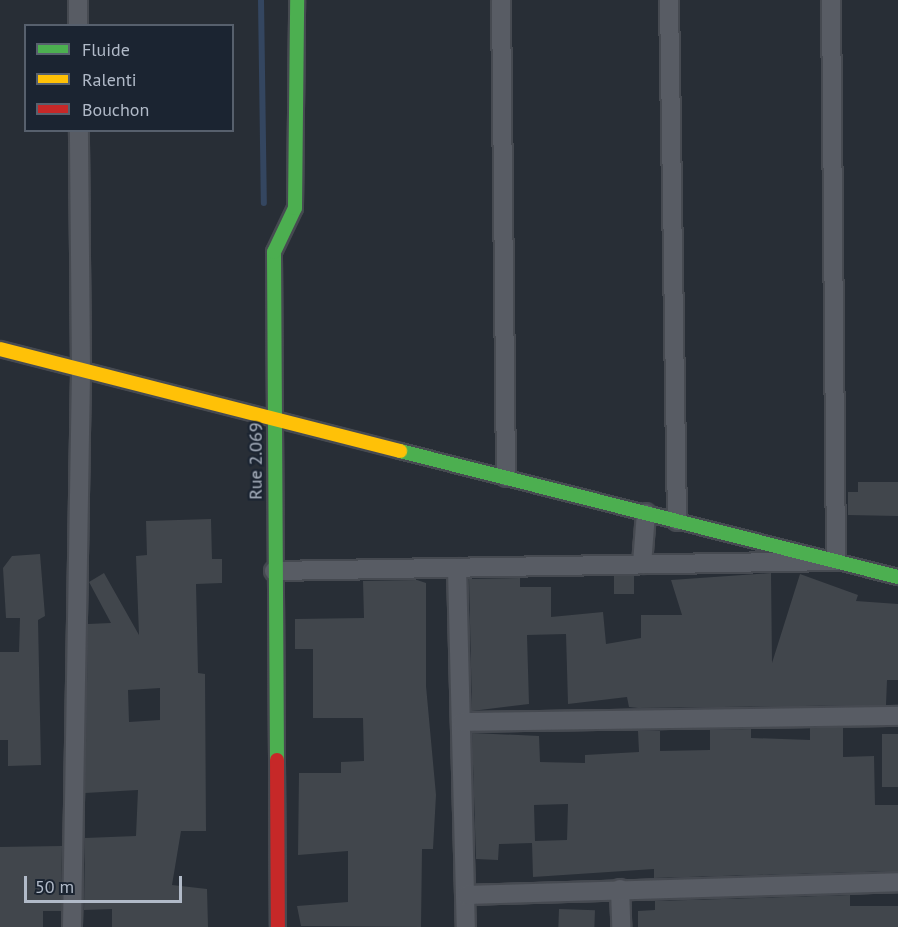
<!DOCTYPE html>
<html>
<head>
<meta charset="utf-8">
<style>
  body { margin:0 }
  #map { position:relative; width:898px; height:927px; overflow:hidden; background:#282e36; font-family:"PT Sans",sans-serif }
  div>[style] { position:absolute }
  .stream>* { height:6px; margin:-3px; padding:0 3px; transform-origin:3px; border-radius:3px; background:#344660 }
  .building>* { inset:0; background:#41464c; transform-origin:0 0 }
  .roads { filter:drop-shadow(2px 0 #464a51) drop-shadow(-2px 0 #464a51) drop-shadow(0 2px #464a51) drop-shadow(0 -2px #464a51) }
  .street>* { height:18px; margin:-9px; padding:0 9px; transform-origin:9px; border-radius:9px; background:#585c64 }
  .fast>* { height:14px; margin:-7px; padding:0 7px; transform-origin:7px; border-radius:7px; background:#4caf50 }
  .slow>* { height:14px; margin:-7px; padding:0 7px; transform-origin:7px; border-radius:7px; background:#ffc107 }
  .jam>* { height:14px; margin:-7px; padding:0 7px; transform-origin:7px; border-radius:7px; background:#c62828 }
  span { translate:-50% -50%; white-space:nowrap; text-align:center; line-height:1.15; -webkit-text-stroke:5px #1b2431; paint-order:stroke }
  .street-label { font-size:18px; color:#b1bac8 }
  .legend { position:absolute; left:24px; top:24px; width:210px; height:108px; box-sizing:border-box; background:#1b2431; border:2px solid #57606d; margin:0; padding:8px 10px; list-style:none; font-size:18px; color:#b1bac8 }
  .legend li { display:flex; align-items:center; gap:12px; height:30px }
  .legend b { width:30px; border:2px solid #57606d }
  .scale { position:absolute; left:24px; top:876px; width:158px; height:27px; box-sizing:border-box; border:3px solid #b1bac8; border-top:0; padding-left:8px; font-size:18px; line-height:21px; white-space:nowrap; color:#b1bac8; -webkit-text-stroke:4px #1b2431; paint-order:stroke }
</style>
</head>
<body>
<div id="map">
  <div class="stream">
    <i style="left:261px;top:0;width:203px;rotate:89.2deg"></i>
  </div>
  <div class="building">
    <i style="clip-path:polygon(858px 482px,898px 482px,898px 516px,848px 515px,848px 492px,858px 492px)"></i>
    <i style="clip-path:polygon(evenodd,211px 519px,212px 559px,222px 559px,222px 583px,196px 584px,198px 673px,205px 674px,206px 831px,181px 831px,172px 885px,207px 889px,208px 927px,112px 927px,112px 909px,84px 910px,85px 838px,136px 836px,138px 790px,85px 793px,88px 624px,111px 623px,89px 582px,104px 573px,139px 635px,136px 556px,147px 555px,146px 521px,211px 519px,160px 688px,160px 720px,129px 722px,128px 690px,160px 688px)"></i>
    <i style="clip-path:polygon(40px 554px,45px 616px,38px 620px,41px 765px,8px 766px,8px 740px,0 740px,0 652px,19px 652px,20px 618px,6px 618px,3px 568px,12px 556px)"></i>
    <i style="clip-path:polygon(771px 573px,772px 663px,800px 574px,858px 595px,856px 601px,898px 604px,898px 680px,887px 680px,886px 705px,638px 708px,629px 707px,627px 697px,568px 704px,566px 634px,527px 635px,529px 704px,472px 711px,469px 579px,520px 578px,520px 587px,551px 587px,551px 617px,603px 612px,606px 644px,641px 638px,641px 615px,682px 615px,671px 580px)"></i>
    <i style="left:614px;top:576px;width:20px;height:18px"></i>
    <i style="clip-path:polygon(417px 580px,426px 583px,426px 686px,436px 795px,433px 849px,422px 849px,421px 927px,301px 926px,297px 906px,348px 902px,348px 851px,298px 855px,299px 773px,341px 773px,341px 762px,364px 761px,363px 718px,313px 718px,313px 649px,295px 649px,295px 619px,364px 618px,363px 581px)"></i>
    <i style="clip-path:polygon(evenodd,810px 728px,843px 728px,843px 757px,874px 756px,875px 805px,898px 805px,898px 871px,654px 878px,654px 869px,533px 877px,532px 843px,499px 844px,498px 860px,476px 859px,472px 733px,539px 736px,540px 762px,585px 763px,585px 755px,639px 752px,638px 731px,660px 731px,660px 751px,710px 750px,710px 730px,751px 729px,751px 738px,810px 740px,810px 728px,568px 804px,567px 840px,535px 841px,534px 805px,568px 804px)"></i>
    <i style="left:882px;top:734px;width:16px;height:53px"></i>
    <i style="clip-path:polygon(62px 846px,61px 911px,43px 911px,43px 927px,0 927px,0 847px)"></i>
    <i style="clip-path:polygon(850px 895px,850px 906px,898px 906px,898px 927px,638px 927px,638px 911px,655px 910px,655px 901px)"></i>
    <i style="left:559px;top:909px;width:36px;height:18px;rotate:2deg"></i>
  </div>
  <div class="roads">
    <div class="street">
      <i style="left:78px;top:0;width:26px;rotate:90deg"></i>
      <i style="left:501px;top:0;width:477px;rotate:89.4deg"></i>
      <i style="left:669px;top:0;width:521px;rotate:89.12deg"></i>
      <i style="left:642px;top:564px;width:51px;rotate:-85.5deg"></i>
      <i style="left:457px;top:568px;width:359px;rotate:88.6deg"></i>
      <i style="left:274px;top:571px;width:562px;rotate:-1.02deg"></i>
      <i style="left:836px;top:561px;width:561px;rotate:-90.51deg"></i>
      <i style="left:461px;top:722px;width:437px;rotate:-0.8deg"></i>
      <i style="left:620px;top:889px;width:38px;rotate:88deg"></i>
      <i style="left:466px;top:895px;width:432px;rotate:-1.7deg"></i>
      <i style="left:72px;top:927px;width:557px;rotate:-89.07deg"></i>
      <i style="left:81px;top:370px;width:240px;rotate:-90.5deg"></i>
    </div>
    <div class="fast">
      <i style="left:400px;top:451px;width:514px;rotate:14.2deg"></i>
      <i style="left:277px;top:760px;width:508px;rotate:-90.34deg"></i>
      <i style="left:274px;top:252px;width:49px;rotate:-64.5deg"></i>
      <i style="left:295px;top:208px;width:208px;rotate:-89.4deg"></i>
    </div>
    <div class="slow">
      <i style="left:0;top:349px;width:413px;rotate:14.3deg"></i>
    </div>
    <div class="jam">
      <i style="left:277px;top:760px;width:167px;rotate:89.7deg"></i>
    </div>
  </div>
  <div class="street-label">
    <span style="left:256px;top:461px;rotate:-90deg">Rue 2.069</span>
  </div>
  <ul class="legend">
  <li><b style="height:8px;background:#4caf50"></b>Fluide</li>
  <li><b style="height:8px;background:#ffc107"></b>Ralenti</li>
  <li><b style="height:8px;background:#c62828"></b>Bouchon</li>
  </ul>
  <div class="scale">50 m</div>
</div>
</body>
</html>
